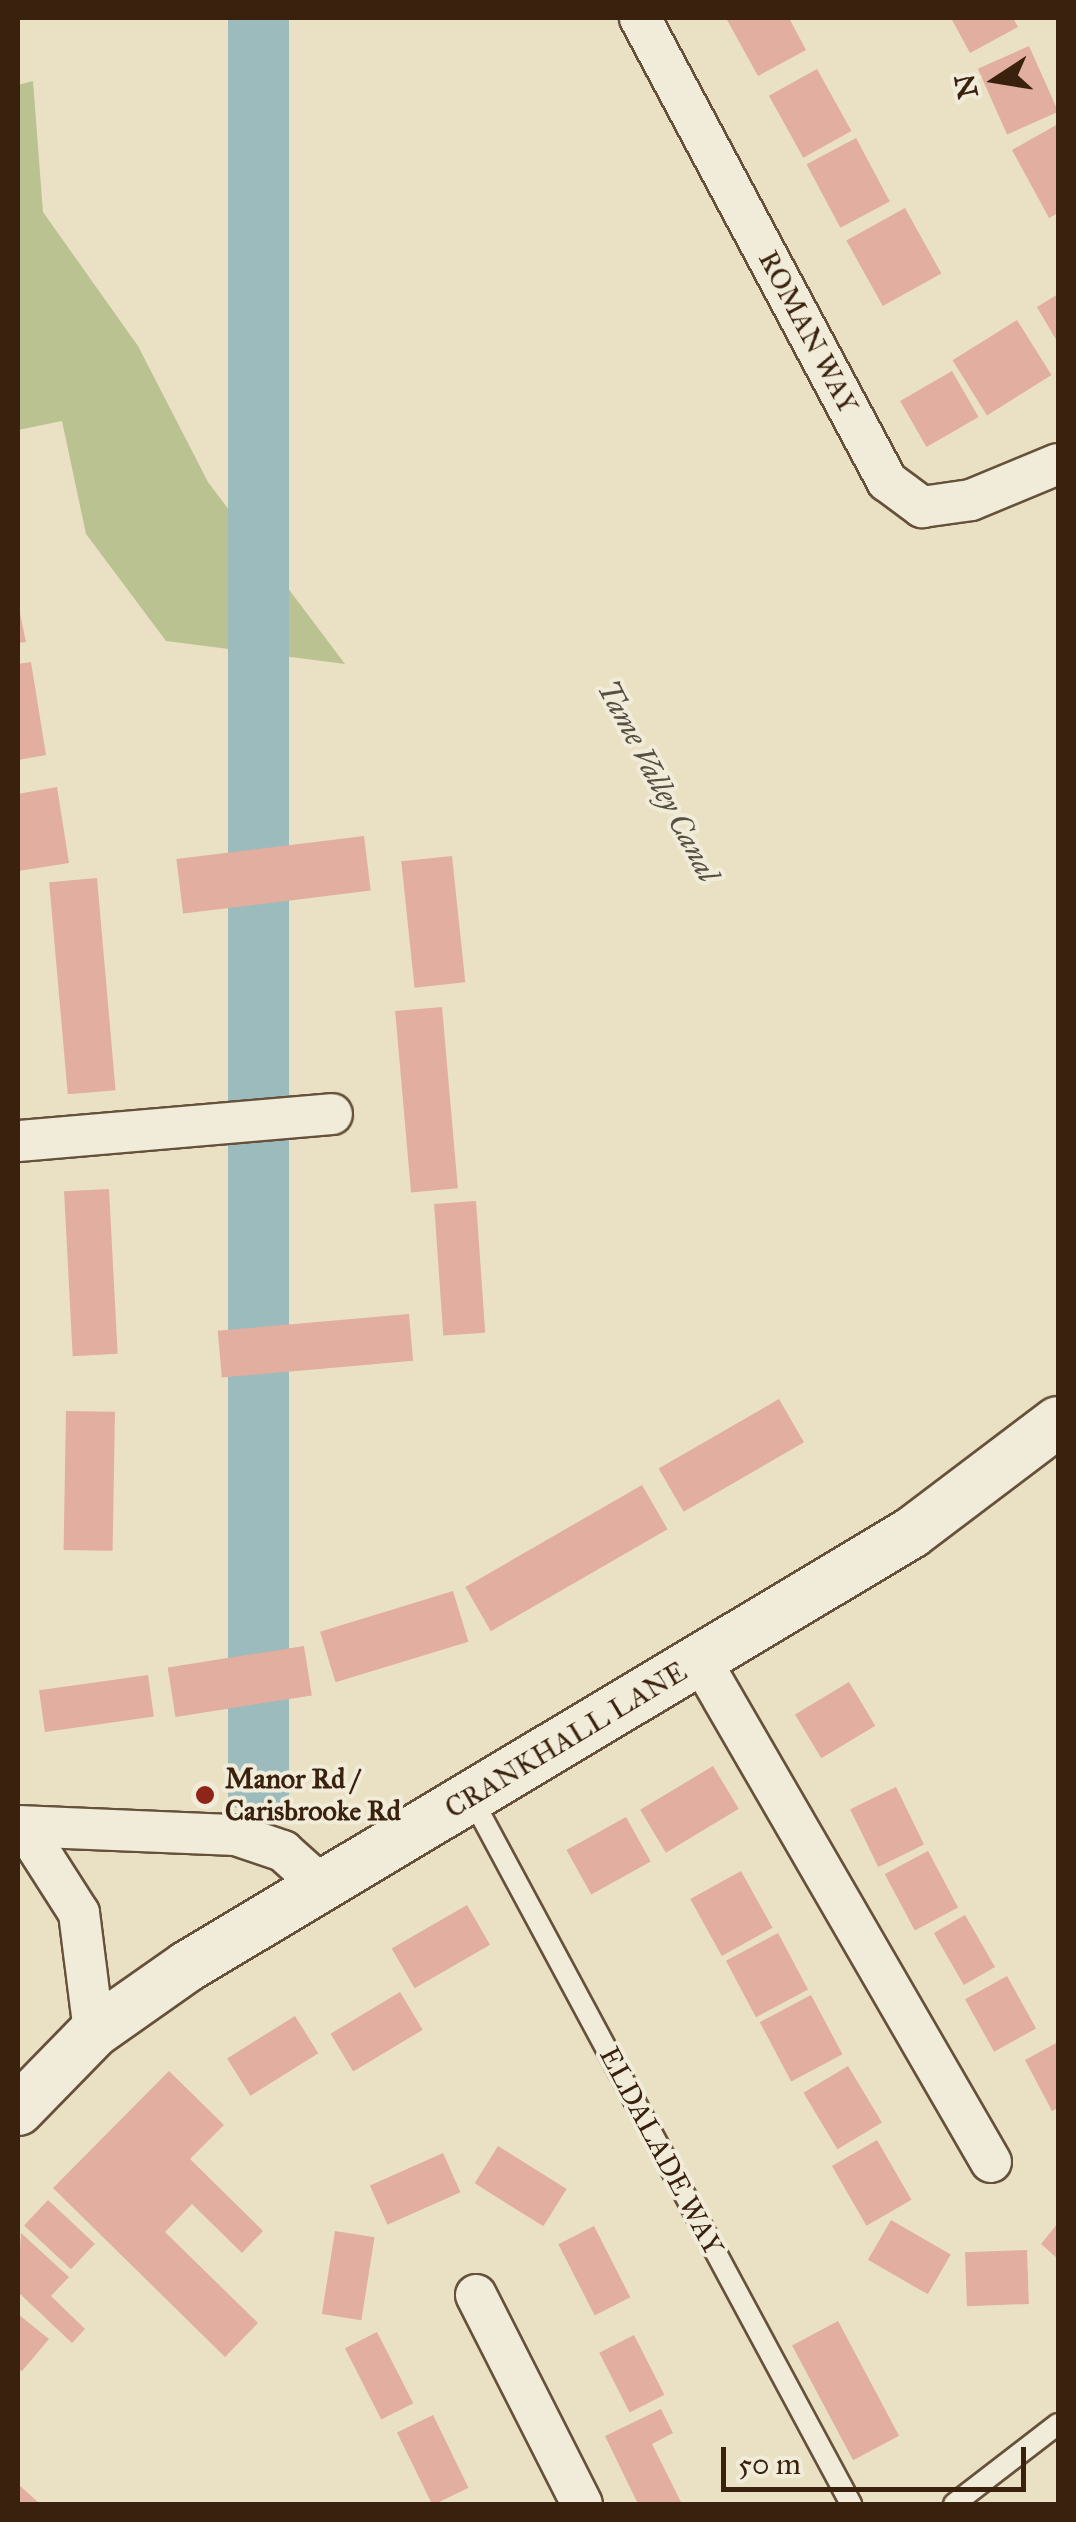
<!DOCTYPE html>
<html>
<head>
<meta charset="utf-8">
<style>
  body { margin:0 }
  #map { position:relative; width:1076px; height:2522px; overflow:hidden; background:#eae1c4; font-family:"IM FELL Great Primer",serif }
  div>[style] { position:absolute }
  .green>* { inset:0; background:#bbc291 }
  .water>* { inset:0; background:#9bbbbd; transform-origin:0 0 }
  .building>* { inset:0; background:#e1ae9f; transform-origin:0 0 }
  .roads { filter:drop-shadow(2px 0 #66513b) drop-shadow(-2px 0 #66513b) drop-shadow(0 2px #66513b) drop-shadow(0 -2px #66513b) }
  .service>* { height:20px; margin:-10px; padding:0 10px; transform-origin:10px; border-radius:10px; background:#f1ecd9 }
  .minor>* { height:40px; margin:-20px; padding:0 20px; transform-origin:20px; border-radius:20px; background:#f1ecd9 }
  .tertiary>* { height:50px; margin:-25px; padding:0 25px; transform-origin:25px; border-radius:25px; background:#f1ecd9 }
  .dots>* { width:28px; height:28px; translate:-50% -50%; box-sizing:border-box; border:5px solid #f1ecd9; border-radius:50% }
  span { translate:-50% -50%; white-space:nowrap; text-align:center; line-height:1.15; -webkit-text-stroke:8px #f1ecd9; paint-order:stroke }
  .street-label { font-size:28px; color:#3a210d }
  .poi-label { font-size:28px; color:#3a210d; font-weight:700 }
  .left { translate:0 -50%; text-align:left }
  .water-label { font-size:30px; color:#574f42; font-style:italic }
  .frame { position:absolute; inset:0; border:20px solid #3a210d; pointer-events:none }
  .north { position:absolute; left:946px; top:30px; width:100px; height:100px; -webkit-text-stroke:8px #f1ecd9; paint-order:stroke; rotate:258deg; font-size:28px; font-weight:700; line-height:40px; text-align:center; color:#3a210d }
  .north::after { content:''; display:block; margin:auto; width:35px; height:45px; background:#3a210d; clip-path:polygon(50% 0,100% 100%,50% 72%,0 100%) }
  .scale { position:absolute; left:721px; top:2447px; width:305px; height:45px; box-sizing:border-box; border:5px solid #3a210d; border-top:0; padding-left:12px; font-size:30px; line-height:35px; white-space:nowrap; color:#3a210d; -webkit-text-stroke:8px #f1ecd9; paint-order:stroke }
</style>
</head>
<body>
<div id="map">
  <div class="green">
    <i style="clip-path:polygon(33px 81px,43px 212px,138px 346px,208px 482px,345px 664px,166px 641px,86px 534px,62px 421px,18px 430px,18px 85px)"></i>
  </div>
  <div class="water">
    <i style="left:228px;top:18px;width:61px;height:1790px"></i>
  </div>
  <div class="building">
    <i style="clip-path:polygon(726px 18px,789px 18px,806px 50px,758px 76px)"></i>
    <i style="clip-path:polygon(951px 18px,1013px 18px,1018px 27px,970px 53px)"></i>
    <i style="left:1029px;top:46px;width:72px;height:56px;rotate:66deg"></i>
    <i style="left:817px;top:69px;width:71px;height:55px;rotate:61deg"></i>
    <i style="clip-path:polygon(1058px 124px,1058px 213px,1049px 218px,1012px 150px)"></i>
    <i style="left:856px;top:138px;width:72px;height:56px;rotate:62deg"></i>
    <i style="left:905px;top:208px;width:75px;height:67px;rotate:61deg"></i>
    <i style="clip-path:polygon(1058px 294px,1058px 343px,1037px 307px)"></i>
    <i style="left:1017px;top:320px;width:65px;height:76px;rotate:58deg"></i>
    <i style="left:952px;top:371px;width:53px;height:60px;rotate:60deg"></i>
    <i style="clip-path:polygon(18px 604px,26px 642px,18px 643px)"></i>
    <i style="clip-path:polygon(31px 662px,46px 755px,18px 760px,18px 664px)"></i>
    <i style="clip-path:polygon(57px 787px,69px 863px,18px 871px,18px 794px)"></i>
    <i style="left:364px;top:836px;width:55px;height:189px;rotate:83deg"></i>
    <i style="left:452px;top:856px;width:127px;height:51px;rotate:84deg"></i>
    <i style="left:97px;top:878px;width:213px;height:48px;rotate:85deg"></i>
    <i style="left:442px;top:1007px;width:182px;height:47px;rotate:85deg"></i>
    <i style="left:109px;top:1189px;width:165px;height:45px;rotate:87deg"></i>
    <i style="left:476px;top:1201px;width:132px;height:42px;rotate:86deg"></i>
    <i style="left:409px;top:1314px;width:47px;height:192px;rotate:85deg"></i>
    <i style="left:779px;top:1399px;width:50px;height:139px;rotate:60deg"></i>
    <i style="left:66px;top:1411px;width:49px;height:139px;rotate:1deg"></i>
    <i style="left:642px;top:1485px;width:51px;height:204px;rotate:60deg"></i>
    <i style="left:453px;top:1591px;width:53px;height:139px;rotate:73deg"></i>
    <i style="left:304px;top:1646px;width:50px;height:138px;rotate:81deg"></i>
    <i style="left:148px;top:1675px;width:42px;height:110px;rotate:82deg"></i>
    <i style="left:849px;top:1682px;width:51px;height:63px;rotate:59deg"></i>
    <i style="left:713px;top:1766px;width:50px;height:85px;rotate:59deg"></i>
    <i style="left:896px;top:1787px;width:64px;height:51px;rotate:64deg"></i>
    <i style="left:626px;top:1817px;width:51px;height:68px;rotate:61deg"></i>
    <i style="left:928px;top:1851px;width:64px;height:49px;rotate:62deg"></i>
    <i style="left:741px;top:1871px;width:65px;height:58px;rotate:61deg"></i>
    <i style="left:467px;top:1905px;width:46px;height:87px;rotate:60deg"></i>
    <i style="left:965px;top:1915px;width:60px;height:36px;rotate:60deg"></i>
    <i style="left:778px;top:1933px;width:64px;height:59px;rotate:62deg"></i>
    <i style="left:1007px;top:1976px;width:60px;height:48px;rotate:61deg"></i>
    <i style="left:400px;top:1992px;width:44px;height:81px;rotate:59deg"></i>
    <i style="left:811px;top:1995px;width:67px;height:58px;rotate:62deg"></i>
    <i style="left:295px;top:2016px;width:44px;height:80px;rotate:58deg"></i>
    <i style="clip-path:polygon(1058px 2042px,1058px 2108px,1052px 2111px,1025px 2060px)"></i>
    <i style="left:848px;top:2066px;width:66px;height:52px;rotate:59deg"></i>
    <i style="clip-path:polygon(169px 2071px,224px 2125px,190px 2159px,263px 2231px,242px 2253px,192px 2204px,165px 2232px,258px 2323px,225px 2357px,53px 2188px)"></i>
    <i style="left:877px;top:2140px;width:69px;height:52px;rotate:60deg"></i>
    <i style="left:498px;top:2146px;width:81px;height:44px;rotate:32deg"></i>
    <i style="left:443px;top:2153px;width:43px;height:80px;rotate:66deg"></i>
    <i style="left:48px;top:2200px;width:64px;height:35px;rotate:43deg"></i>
    <i style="left:891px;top:2220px;width:69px;height:46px;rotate:30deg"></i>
    <i style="clip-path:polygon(1058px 2223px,1058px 2259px,1041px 2244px)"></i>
    <i style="left:594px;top:2226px;width:80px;height:40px;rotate:63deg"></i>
    <i style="left:335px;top:2231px;width:40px;height:84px;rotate:9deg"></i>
    <i style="clip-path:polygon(21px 2233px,69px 2277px,51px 2296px,85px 2329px,72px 2343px,18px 2292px)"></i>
    <i style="left:1027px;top:2250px;width:54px;height:62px;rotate:88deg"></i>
    <i style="clip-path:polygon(18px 2314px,49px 2339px,22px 2371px,18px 2368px)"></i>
    <i style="left:838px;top:2321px;width:130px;height:52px;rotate:62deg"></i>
    <i style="left:377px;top:2332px;width:80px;height:36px;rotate:63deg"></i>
    <i style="left:634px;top:2335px;width:67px;height:39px;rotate:63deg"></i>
    <i style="clip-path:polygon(661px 2409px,673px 2433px,652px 2444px,682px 2504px,638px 2504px,605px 2436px)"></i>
    <i style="left:433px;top:2415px;width:81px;height:40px;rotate:64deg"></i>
    <i style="clip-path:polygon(18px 2484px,40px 2504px,18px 2504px)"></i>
  </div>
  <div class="roads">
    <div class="service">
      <i style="left:471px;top:1797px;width:803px;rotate:61.74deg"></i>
      <i style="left:954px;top:2504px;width:131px;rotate:-37.6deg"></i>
    </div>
    <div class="minor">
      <i style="left:640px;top:18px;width:525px;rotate:61.92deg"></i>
      <i style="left:887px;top:481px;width:44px;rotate:36.6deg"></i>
      <i style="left:922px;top:507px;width:49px;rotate:-8.1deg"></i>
      <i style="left:971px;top:500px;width:94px;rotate:-22.5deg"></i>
      <i style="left:18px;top:1141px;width:315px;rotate:-4.9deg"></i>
      <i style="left:700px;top:1659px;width:581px;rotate:59.95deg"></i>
      <i style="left:18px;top:1826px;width:218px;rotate:2.4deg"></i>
      <i style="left:236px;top:1835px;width:50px;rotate:18.8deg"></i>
      <i style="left:283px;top:1851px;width:54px;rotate:42deg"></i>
      <i style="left:24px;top:1827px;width:102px;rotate:57.4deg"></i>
      <i style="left:79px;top:1913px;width:120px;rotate:82.8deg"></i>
      <i style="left:476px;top:2295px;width:234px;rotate:63.1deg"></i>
    </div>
    <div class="tertiary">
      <i style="left:18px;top:2110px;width:109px;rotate:-45.7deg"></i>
      <i style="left:94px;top:2032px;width:115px;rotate:-35.1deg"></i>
      <i style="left:188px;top:1966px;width:843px;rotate:-30.92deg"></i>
      <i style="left:911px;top:1533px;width:184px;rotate:-37.1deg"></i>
    </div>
  </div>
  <div class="dots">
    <i style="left:205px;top:1795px;background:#8f2418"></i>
  </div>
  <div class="street-label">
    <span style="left:808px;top:332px;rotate:62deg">ROMAN WAY</span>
    <span style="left:566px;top:1740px;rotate:-31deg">CRANKHALL LANE</span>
    <span style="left:661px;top:2151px;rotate:62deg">ELDALADE WAY</span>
  </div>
  <div class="poi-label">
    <span class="left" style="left:225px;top:1795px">Manor Rd /<br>Carisbrooke Rd</span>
  </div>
  <div class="water-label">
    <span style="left:658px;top:781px;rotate:62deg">Tame Valley Canal</span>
  </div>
  <div class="frame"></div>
  <div class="north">N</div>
  <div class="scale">50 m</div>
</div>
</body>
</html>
